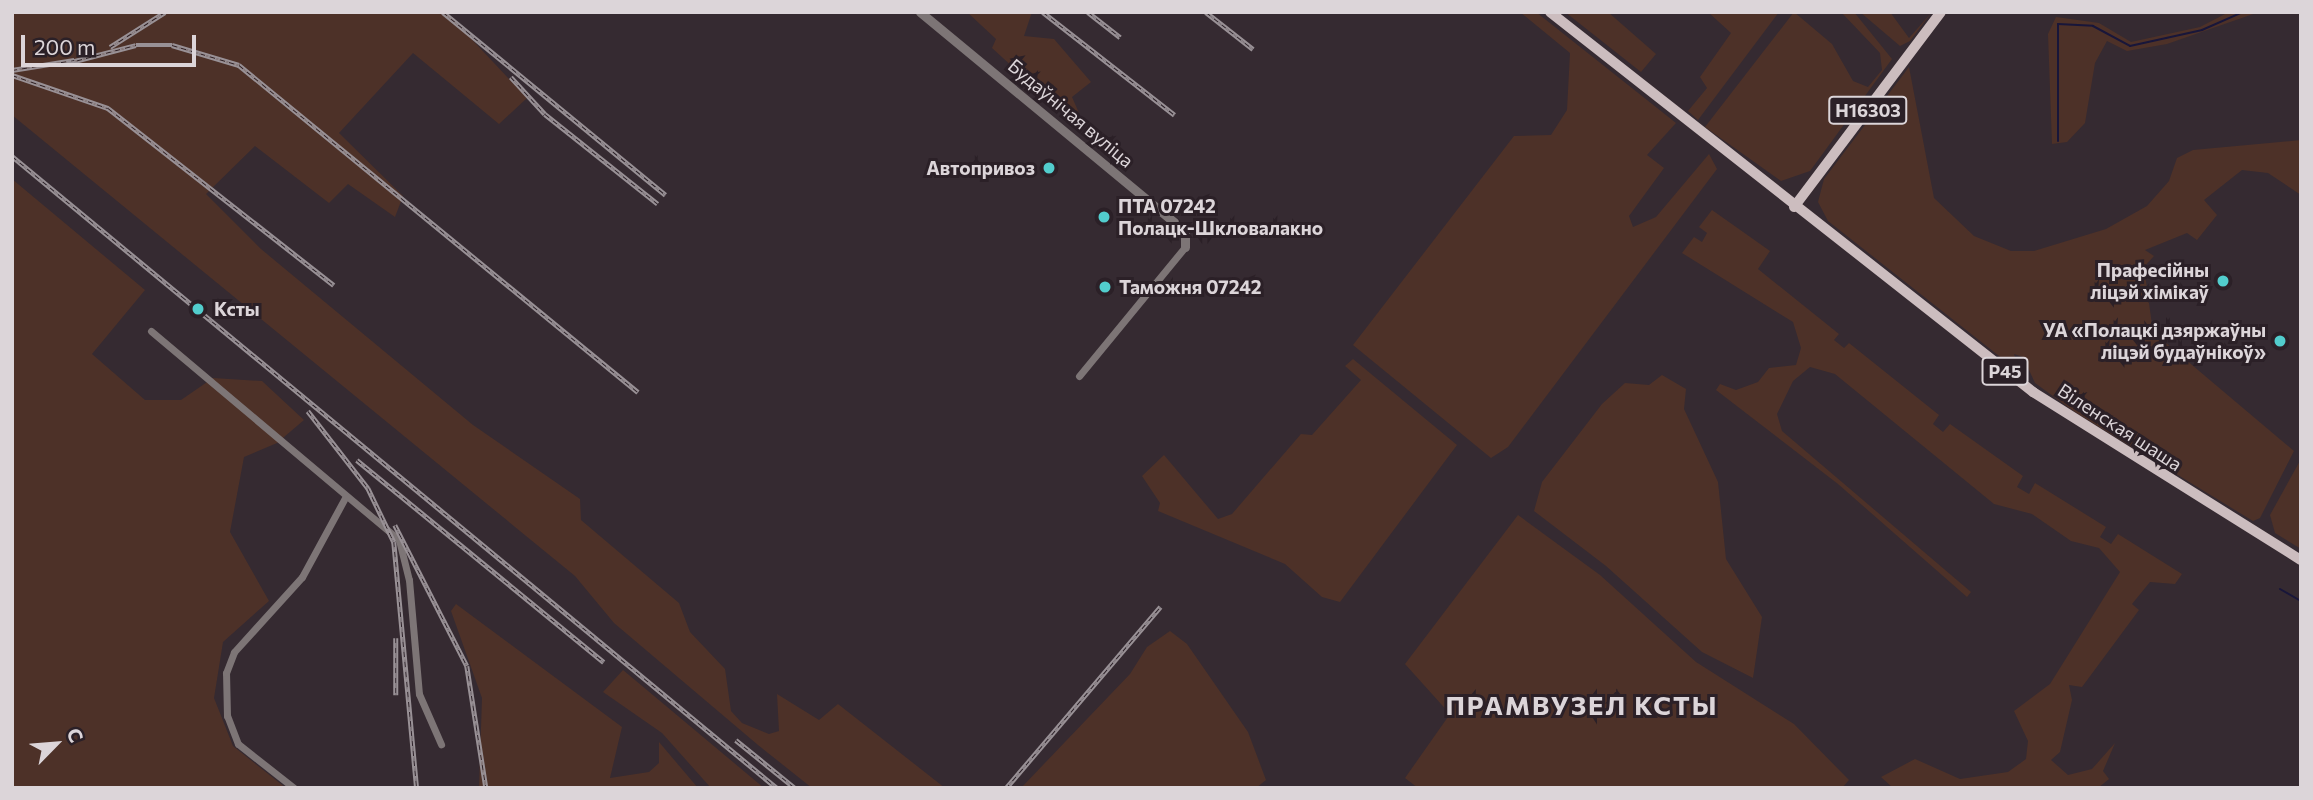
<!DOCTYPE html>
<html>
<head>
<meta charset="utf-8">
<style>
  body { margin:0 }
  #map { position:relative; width:2313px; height:800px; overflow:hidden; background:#352a31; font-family:Commissioner,sans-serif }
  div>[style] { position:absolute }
  .green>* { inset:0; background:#4d3128 }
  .stream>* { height:2px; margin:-1px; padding:0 1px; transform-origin:1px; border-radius:1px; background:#18163a }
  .minor>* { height:7px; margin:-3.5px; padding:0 3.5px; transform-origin:3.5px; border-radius:3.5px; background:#7d7576 }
  .tertiary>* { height:9px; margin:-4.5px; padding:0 4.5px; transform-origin:4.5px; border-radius:4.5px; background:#7d7576 }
  .primary>* { height:10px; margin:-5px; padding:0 5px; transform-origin:5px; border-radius:5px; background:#ccbdbf }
  .rail>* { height:4.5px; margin-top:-2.25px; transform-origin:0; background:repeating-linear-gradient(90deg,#2b2027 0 5px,#999196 0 10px); box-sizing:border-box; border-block:2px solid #999196 }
  .dots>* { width:19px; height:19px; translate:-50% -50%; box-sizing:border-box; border:4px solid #2b2027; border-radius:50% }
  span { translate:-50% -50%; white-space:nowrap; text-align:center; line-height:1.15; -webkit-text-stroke:6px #2b2027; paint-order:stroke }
  .shield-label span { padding:2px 5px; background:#2b2027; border:2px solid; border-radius:5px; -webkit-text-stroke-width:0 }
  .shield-label { font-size:18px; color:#dcd5d9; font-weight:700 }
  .street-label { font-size:19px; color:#dcd5d9 }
  .poi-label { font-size:19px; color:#dcd5d9; font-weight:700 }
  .right { translate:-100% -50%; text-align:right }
  .left { translate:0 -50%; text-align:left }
  .district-label { font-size:26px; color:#dcd5d9; font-weight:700; letter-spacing:2px }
  .frame { position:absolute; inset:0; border:14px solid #dcd5d9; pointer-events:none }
  .north { position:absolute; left:21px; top:709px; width:70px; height:70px; -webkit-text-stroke:5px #2b2027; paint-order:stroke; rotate:65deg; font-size:19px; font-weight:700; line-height:28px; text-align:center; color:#dcd5d9 }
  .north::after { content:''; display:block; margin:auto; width:24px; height:32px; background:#dcd5d9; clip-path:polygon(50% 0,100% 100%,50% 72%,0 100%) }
  .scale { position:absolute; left:21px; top:35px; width:175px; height:32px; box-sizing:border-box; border:4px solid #dcd5d9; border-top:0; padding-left:9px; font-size:21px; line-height:24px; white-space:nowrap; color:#dcd5d9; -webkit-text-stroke:5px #2b2027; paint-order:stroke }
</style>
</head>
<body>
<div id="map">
  <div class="green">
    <i style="clip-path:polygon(12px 12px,446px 12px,527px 98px,499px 124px,413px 53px,339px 133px,403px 196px,395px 217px,348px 184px,329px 203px,255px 146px,206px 194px,261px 249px,473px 425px,580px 499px,581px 520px,679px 603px,690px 632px,725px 669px,731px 711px,742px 723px,769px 734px,779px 731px,777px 694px,819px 720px,838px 704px,945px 788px,812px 788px,758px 745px,614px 623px,575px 576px,12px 115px)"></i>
    <i style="clip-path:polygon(967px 12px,1032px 12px,1024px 36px,1054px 39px,1091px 82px,1072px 97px,1079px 113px,1072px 121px,992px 48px,996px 39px)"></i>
    <i style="clip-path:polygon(1520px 12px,1536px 12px,1676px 123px,1647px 155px,1664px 168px,1629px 216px,1633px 227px,1656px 217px,1709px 154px,1717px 169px,1508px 447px,1491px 458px,1353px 345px,1514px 136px,1551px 135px,1567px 110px,1570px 53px)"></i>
    <i style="clip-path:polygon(1565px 12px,1608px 12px,1656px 54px,1641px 72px)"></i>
    <i style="clip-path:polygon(1708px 12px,1779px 12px,1698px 120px,1688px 111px,1707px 88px,1700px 77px,1731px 33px)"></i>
    <i style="clip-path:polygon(1794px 12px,1832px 44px,1853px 81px,1868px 87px,1882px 70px,1880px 53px,1841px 12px,1854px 12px,1892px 59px,1810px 171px,1781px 181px,1705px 127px)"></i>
    <i style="clip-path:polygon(1860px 12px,1890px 12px,1909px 38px,1932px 12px,1910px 41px,1900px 46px)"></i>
    <i style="clip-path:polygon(2229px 12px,2259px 12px,2167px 44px,2127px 51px,2107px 41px,2095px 63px,2085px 123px,2067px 142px,2052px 144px,2048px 34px,2056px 17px,2099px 23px,2131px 42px,2200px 27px)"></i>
    <i style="clip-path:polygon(1909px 67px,1934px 198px,1974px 236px,2011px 251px,2034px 251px,2106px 229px,2147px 206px,2169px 181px,2177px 158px,2193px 150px,2301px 140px,2301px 195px,2268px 173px,2242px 170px,2204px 200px,2217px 215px,2197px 240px,2187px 233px,2145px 250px,2154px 256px,2144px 267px,2153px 332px,2294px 451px,2260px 518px,2253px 521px,2075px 412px,2035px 383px,2023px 357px,2014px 354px,2017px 363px,2008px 363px,1828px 221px,1818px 202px,1824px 179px)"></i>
    <i style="clip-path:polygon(12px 179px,145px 290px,92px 354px,145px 400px,181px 400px,213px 378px,262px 381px,304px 420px,277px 443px,244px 457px,230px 532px,269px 601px,223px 642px,214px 698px,233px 746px,286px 788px,12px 788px)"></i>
    <i style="clip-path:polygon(1712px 210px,1770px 251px,1758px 269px,1839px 334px,1834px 340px,1844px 348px,1849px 343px,1939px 415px,1933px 424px,1943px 432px,1950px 424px,2023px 476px,2017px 487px,2029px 494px,2035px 483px,2106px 527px,2100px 537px,2111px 544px,2118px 534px,2182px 574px,2175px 584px,2150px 582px,2132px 604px,2139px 610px,2082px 687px,2069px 685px,2072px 700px,2060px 752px,2051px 760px,2068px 775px,2092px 769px,2115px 743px,2103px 771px,2109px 779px,2098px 788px,1893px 788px,1881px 777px,1915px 759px,1960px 779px,2008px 772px,2026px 759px,2028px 741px,2014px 711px,2050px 684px,2120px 572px,2099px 548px,2071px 541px,2032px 514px,1994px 504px,1835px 374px,1810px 367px,1793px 381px,1777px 414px,1782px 431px,1971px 592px,1967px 597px,1838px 484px,1716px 390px,1720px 384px,1736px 390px,1758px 382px,1769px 368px,1796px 365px,1801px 348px,1793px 322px,1682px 253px,1694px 237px,1702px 242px,1707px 233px,1699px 227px)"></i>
    <i style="clip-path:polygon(1353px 359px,1457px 445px,1340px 602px,1322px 597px,1285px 564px,1158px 511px,1160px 503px,1142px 476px,1164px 455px,1218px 519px,1232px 514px,1301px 434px,1312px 435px,1361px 380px,1345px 366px)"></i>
    <i style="clip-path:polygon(1662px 375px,1686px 389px,1684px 409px,1718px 482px,1726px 559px,1762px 617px,1753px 678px,1702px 652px,1606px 566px,1534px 511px,1542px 482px,1602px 404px,1625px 383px,1649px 385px)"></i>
    <i style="clip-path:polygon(2301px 459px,2301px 549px,2275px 533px,2270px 515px)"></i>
    <i style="clip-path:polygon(1518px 515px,1600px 575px,1696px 662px,1794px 724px,1849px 780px,1842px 788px,1418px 788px,1405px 778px,1450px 714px,1405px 664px)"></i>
    <i style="clip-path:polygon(456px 604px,622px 727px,610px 778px,649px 772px,659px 763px,659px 742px,698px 788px,479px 788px,482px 698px,451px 611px)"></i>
    <i style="clip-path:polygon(1170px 631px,1187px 644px,1248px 732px,1266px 780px,1256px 788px,1021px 788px,1130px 674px,1147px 647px)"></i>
    <i style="clip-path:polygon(623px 670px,764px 788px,711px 788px,662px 733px,603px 692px)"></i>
  </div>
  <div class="stream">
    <i style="left:2058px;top:141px;width:117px;rotate:-90deg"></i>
    <i style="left:2058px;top:24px;width:35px;rotate:3deg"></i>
    <i style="left:2093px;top:26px;width:42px;rotate:28.4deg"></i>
    <i style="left:2130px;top:46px;width:74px;rotate:-12.5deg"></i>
    <i style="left:2202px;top:30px;width:45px;rotate:-23.7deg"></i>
    <i style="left:2280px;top:589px;width:24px;rotate:30deg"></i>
  </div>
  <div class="minor">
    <i style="left:151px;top:331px;width:324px;rotate:40.1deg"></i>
    <i style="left:399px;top:540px;width:41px;rotate:76deg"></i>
    <i style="left:409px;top:580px;width:114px;rotate:85deg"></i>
    <i style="left:419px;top:694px;width:55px;rotate:66.3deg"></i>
    <i style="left:1079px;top:376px;width:167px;rotate:-50.6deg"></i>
    <i style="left:294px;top:788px;width:71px;rotate:-141.8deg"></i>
    <i style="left:238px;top:744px;width:30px;rotate:-111deg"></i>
    <i style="left:227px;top:716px;width:43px;rotate:-91.3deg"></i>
    <i style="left:226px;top:673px;width:22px;rotate:-69deg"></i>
    <i style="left:234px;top:652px;width:101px;rotate:-47.8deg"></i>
    <i style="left:302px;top:577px;width:92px;rotate:-61.5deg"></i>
  </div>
  <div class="tertiary">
    <i style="left:920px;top:12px;width:344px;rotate:39.6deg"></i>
    <i style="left:1185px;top:231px;width:16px;rotate:90deg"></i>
  </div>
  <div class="primary">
    <i style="left:1550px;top:12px;width:615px;rotate:38.19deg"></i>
    <i style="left:2033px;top:392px;width:316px;rotate:32.1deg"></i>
    <i style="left:1794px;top:207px;width:244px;rotate:-53deg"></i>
  </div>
  <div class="rail">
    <i style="left:443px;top:12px;width:288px;rotate:39.4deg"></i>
    <i style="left:1043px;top:12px;width:167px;rotate:38deg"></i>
    <i style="left:1088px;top:12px;width:41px;rotate:38deg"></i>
    <i style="left:1206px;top:12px;width:60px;rotate:38.2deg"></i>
    <i style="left:110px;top:47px;width:65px;rotate:-32.5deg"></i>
    <i style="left:67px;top:63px;width:71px;rotate:-14.6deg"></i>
    <i style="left:136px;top:45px;width:36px"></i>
    <i style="left:172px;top:45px;width:70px;rotate:16.6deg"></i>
    <i style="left:239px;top:65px;width:516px;rotate:39.34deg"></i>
    <i style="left:12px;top:70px;width:63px;rotate:-9.2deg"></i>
    <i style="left:12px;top:75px;width:102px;rotate:19deg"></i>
    <i style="left:108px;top:108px;width:287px;rotate:38.1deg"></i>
    <i style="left:511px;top:77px;width:50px;rotate:47.4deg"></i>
    <i style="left:545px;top:114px;width:144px;rotate:38.5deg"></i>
    <i style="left:12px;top:156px;width:992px;rotate:39.56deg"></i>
    <i style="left:308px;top:411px;width:98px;rotate:52.1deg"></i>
    <i style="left:368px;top:488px;width:60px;rotate:64.3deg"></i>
    <i style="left:394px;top:542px;width:247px;rotate:84.7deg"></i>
    <i style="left:357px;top:460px;width:319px;rotate:39.3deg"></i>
    <i style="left:395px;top:525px;width:158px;rotate:62.9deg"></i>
    <i style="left:467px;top:666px;width:123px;rotate:81.1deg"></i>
    <i style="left:396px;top:638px;width:57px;rotate:90deg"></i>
    <i style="left:736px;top:740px;width:76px;rotate:39.1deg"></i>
    <i style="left:1006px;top:788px;width:238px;rotate:-49.6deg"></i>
  </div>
  <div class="dots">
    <i style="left:1049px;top:168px;background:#52cdcd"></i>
    <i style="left:1104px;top:217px;background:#52cdcd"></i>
    <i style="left:2223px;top:281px;background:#52cdcd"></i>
    <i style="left:1105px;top:287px;background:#52cdcd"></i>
    <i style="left:198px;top:309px;background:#52cdcd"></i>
    <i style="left:2280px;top:341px;background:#52cdcd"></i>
  </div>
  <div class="shield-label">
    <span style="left:1868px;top:110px">Н16303</span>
    <span style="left:2005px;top:371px">Р45</span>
  </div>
  <div class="street-label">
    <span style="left:1071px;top:113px;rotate:40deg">Будаўнічая вуліца</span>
    <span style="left:2120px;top:427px;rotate:33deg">Віленская шаша</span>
  </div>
  <div class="poi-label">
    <span class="right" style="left:1035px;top:168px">Автопривоз</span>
    <span class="left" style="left:1118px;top:217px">ПТА 07242<br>Полацк-Шкловалакно</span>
    <span class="right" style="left:2209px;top:281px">Прафесійны<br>ліцэй хімікаў</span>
    <span class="left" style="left:1119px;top:287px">Таможня 07242</span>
    <span class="left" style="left:214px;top:309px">Ксты</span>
    <span class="right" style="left:2266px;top:341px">УА «Полацкі дзяржаўны<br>ліцэй будаўнікоў»</span>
  </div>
  <div class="district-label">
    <span style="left:1582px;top:705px">ПРАМВУЗЕЛ КСТЫ</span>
  </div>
  <div class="frame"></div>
  <div class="north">С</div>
  <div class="scale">200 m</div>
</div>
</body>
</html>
